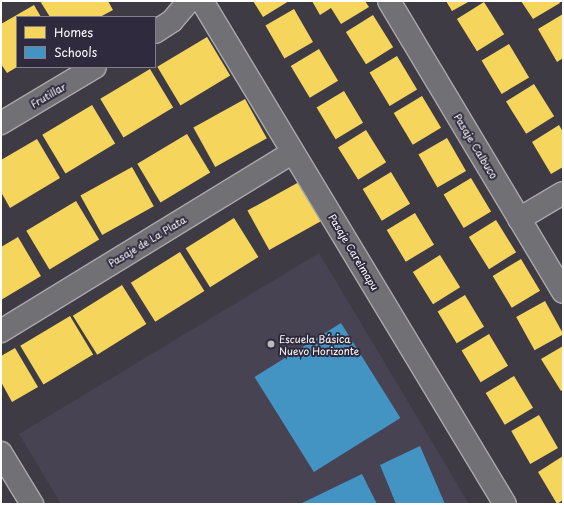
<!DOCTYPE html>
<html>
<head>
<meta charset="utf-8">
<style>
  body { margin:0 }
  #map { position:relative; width:564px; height:505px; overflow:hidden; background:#3e3b45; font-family:"Playpen Sans",sans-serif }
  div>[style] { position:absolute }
  .built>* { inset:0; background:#484353 }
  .homes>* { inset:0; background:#f6d55c; transform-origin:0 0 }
  .schools>* { inset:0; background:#4393c3; transform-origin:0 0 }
  .roads { filter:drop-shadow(1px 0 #a8a7ab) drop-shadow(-1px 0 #a8a7ab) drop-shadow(0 1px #a8a7ab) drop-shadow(0 -1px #a8a7ab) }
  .minor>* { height:22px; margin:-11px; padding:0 11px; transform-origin:11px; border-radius:11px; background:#717074 }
  .dots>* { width:11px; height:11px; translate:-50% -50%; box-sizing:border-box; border:2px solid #2f2a3d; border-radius:50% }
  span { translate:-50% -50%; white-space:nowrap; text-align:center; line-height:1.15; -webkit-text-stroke:4px #2f2a3d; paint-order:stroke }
  .street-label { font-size:10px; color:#fff }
  .poi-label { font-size:10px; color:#fff }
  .left { translate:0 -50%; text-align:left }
  .frame { position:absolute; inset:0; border:2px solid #fff; pointer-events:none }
  .legend { position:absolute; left:16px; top:16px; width:140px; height:52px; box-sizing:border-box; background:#2f2a3d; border:1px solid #827f8b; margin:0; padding:5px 7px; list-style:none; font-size:12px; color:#fff }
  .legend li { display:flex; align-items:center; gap:8px; height:20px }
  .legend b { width:20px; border:1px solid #827f8b }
</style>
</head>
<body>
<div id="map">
  <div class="built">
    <i style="clip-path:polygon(319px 253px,469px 504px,61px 504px,19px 434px)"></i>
  </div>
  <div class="homes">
    <i style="clip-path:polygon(40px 1px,108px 1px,113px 10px,100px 17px,50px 17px)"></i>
    <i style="clip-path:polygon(253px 1px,289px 1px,263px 17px)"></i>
    <i style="clip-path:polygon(312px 1px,365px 1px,369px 7px,341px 24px,331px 8px,320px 15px)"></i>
    <i style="clip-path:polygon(446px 1px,470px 1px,452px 11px)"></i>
    <i style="clip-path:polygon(521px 1px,559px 1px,560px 3px,533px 19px)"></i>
    <i style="left:484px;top:2px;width:38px;height:32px;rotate:58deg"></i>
    <i style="clip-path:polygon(34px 5px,41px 17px,17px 17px,17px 67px,7px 73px,1px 64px,1px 24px)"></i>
    <i style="left:294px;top:9px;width:38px;height:33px;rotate:60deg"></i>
    <i style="clip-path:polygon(563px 14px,563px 58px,557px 62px,538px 29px)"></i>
    <i style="left:373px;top:15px;width:38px;height:32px;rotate:58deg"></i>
    <i style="left:207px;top:37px;width:45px;height:58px;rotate:59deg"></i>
    <i style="left:509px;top:44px;width:39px;height:32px;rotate:59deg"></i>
    <i style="left:319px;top:49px;width:37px;height:33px;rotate:59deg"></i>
    <i style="left:397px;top:56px;width:39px;height:32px;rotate:59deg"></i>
    <i style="left:150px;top:69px;width:45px;height:58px;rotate:59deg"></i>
    <i style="left:534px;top:84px;width:38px;height:33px;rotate:58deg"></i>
    <i style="left:344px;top:91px;width:37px;height:32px;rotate:59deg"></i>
    <i style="left:422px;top:96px;width:37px;height:33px;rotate:59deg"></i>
    <i style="left:245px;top:99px;width:45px;height:59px;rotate:61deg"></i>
    <i style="left:92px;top:105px;width:45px;height:58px;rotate:59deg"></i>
    <i style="clip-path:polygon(559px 125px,563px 132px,563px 167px,551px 174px,532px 142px)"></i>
    <i style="left:366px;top:130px;width:38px;height:33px;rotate:58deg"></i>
    <i style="left:187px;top:134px;width:45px;height:58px;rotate:59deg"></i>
    <i style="left:447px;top:138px;width:38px;height:33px;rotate:60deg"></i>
    <i style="clip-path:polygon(37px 139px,60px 178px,10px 208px,1px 192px,1px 160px)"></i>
    <i style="left:132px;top:167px;width:45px;height:59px;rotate:61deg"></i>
    <i style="left:391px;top:172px;width:37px;height:33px;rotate:59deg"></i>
    <i style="left:471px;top:178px;width:39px;height:32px;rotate:59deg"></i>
    <i style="left:299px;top:182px;width:45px;height:59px;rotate:61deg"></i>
    <i style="left:76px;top:201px;width:45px;height:58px;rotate:59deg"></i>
    <i style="left:415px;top:213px;width:37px;height:33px;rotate:59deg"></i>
    <i style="left:234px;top:218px;width:46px;height:57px;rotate:58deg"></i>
    <i style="left:496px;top:220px;width:38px;height:32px;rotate:58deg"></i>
    <i style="clip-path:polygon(18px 237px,41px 276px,1px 300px,1px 247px)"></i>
    <i style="left:180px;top:252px;width:46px;height:58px;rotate:58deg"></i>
    <i style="left:440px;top:255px;width:38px;height:32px;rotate:58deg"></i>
    <i style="left:521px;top:259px;width:37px;height:33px;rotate:59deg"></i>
    <i style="left:122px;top:285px;width:46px;height:58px;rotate:58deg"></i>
    <i style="left:465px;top:295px;width:37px;height:32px;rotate:59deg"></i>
    <i style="left:545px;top:301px;width:38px;height:33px;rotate:61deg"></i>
    <i style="left:70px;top:316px;width:45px;height:58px;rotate:59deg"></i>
    <i style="left:489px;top:334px;width:37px;height:32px;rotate:59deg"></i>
    <i style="clip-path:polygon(563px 346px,563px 390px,561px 391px,541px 359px)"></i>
    <i style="clip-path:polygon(15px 348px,38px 387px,12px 402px,1px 382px,1px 356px)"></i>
    <i style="left:514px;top:376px;width:37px;height:33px;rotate:59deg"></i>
    <i style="left:539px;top:415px;width:38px;height:32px;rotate:60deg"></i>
    <i style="clip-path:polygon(563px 456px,563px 500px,557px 504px,538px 472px)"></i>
  </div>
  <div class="schools">
    <i style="left:341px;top:323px;width:112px;height:102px;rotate:58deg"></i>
    <i style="clip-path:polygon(420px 446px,445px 504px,396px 504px,380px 465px)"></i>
    <i style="clip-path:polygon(362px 474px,377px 504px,300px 504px)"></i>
  </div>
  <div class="roads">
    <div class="minor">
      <i style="left:202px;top:1px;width:587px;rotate:58.94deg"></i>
      <i style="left:389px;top:1px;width:339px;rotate:59.1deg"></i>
      <i style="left:155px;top:32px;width:20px;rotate:-33deg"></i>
      <i style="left:172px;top:21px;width:26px;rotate:-50deg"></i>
      <i style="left:1px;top:123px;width:109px;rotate:-30.8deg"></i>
      <i style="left:519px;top:219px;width:51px;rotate:-30.6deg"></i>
      <i style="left:1px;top:331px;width:342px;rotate:-31.5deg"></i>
      <i style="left:1px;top:453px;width:60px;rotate:58.7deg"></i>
    </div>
  </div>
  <div class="dots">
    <i style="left:271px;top:344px;background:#bbbabe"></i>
  </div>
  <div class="street-label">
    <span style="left:48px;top:95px;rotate:-30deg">Frutillar</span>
    <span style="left:476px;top:146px;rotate:59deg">Pasaje Calbuco</span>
    <span style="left:147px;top:241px;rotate:-31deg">Pasaje de La Plata</span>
    <span style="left:354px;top:252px;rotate:59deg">Pasaje Carelmapu</span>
  </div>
  <div class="poi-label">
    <span class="left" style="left:279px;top:344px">Escuela Básica<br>Nuevo Horizonte</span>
  </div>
  <div class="frame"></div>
  <ul class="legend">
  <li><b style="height:11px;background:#f6d55c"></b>Homes</li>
  <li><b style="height:11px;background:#4393c3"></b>Schools</li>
  </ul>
</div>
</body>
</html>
